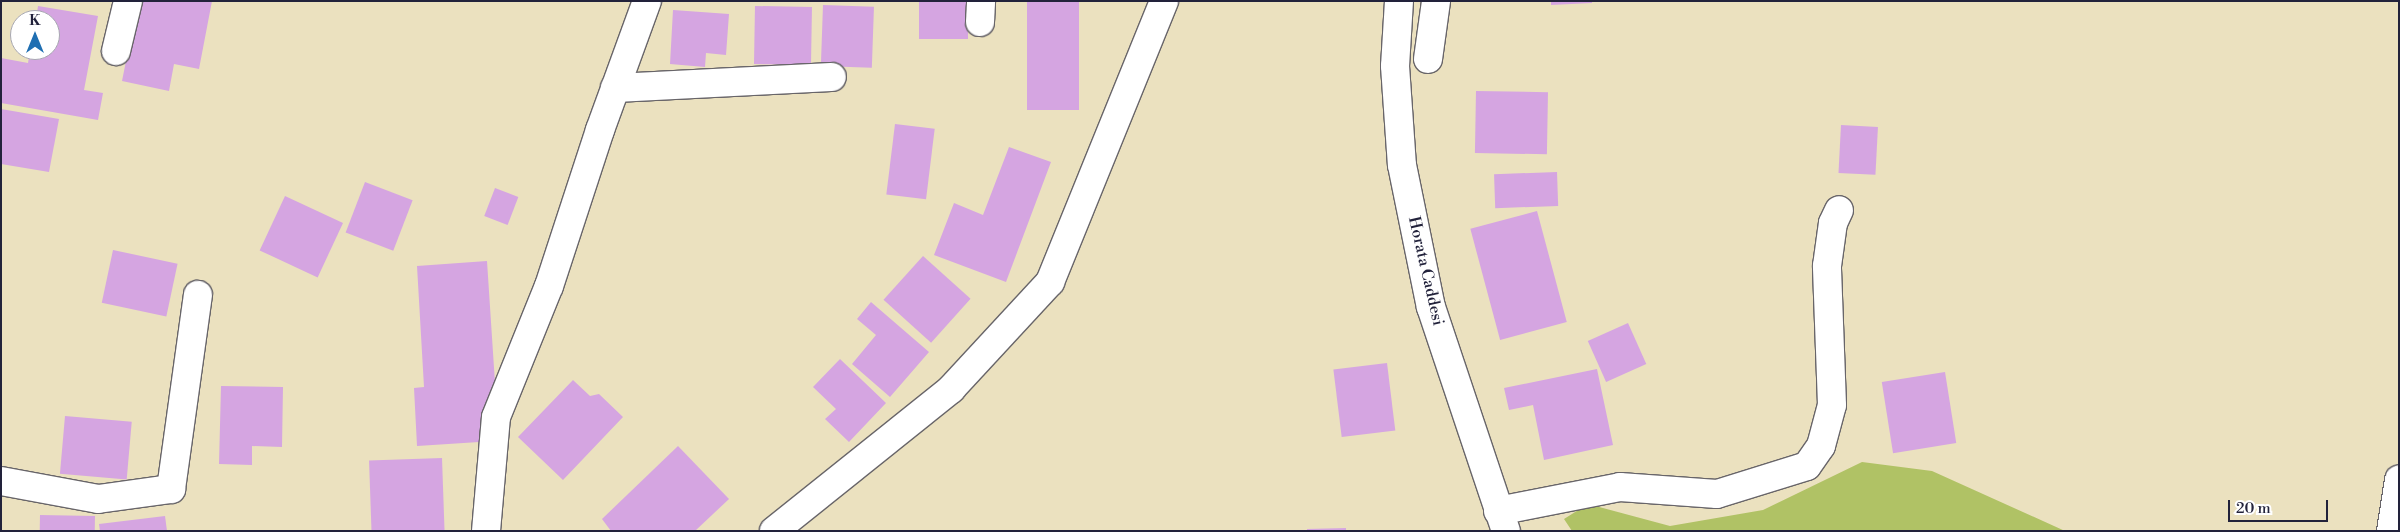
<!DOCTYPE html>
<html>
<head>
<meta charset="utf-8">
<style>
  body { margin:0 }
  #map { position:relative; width:2400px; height:532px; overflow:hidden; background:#ebe1bf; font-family:"Libre Bodoni",serif }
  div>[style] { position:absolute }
  .green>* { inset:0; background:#b0c265 }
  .building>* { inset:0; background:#d5a5e1; transform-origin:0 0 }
  .roads { filter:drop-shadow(1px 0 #686569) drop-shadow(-1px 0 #686569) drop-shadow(0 1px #686569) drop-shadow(0 -1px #686569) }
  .street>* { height:28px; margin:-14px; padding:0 14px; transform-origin:14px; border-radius:14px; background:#fff }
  span { translate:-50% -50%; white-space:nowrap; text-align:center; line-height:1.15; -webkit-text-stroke:4px #fff; paint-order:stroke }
  .street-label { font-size:16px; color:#22223b }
  .frame { position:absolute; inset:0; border:2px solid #22223b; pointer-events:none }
  .north { position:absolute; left:10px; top:10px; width:50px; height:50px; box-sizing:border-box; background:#fff; border:1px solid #a7a7b1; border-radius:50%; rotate:0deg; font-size:14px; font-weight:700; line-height:20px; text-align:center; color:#22223b }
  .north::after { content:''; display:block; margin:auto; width:18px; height:22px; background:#1f6fb2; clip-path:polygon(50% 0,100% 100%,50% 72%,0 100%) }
  .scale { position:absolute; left:2228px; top:500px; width:100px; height:22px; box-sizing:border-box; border:2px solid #22223b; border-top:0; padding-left:6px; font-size:15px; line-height:18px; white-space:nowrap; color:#22223b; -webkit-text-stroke:4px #fff; paint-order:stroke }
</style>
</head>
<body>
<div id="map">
  <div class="green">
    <i style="clip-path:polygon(1862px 462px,1932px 471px,2065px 531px,1572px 531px,1564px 519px,1588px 504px,1670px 526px,1763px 510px)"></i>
  </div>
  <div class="building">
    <i style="clip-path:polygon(138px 1px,212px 1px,199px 69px,174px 64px,169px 91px,122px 81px)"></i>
    <i style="left:919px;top:1px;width:49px;height:38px"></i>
    <i style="left:1027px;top:1px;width:52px;height:109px"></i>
    <i style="clip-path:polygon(1551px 1px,1592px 1px,1592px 3px,1551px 5px)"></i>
    <i style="left:823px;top:5px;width:51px;height:61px;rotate:2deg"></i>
    <i style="clip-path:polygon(38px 6px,98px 16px,84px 90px,103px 93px,98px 120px,1px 103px,1px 58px,28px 63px,30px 50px,50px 50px,50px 20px,36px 20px)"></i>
    <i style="left:755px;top:6px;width:57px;height:58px;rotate:1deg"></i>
    <i style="clip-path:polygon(673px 10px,729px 14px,726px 55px,706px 53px,705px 67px,670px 64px)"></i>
    <i style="left:1476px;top:91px;width:72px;height:62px;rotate:1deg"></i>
    <i style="clip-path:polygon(1px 109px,59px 119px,49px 172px,1px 164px)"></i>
    <i style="left:895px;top:124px;width:40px;height:71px;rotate:7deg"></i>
    <i style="left:1841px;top:125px;width:37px;height:48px;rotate:3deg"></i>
    <i style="clip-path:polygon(1009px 147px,1051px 162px,1006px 282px,934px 255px,954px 203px,983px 215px)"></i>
    <i style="left:1557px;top:172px;width:34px;height:63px;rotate:88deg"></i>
    <i style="left:365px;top:182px;width:51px;height:54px;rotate:21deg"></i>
    <i style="left:495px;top:188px;width:25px;height:30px;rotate:21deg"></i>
    <i style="left:285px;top:196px;width:64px;height:60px;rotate:25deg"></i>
    <i style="left:1537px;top:211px;width:115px;height:69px;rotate:75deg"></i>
    <i style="left:113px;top:250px;width:66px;height:54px;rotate:12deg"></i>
    <i style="left:923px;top:256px;width:64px;height:59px;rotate:42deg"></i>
    <i style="clip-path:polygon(487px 261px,495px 383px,479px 442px,417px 446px,414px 388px,424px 387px,417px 266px)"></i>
    <i style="clip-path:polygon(871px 302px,929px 352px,890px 397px,852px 364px,876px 335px,857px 319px)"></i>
    <i style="left:1628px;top:323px;width:45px;height:44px;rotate:66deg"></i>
    <i style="clip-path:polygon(840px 359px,886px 403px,849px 442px,825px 419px,836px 409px,813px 387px)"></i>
    <i style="left:1387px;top:363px;width:68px;height:54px;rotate:83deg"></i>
    <i style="clip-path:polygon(1597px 369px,1613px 445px,1544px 460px,1533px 405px,1509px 410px,1504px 388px)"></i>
    <i style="left:1945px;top:372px;width:72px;height:64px;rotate:81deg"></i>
    <i style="clip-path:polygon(573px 380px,590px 396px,599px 394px,623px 417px,563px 480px,518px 437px)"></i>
    <i style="clip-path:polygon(221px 386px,283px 387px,282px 447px,252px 446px,252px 465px,219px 464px)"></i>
    <i style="left:65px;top:416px;width:67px;height:58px;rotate:5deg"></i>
    <i style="clip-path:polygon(678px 446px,729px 499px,695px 531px,611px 531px,602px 519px)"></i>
    <i style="left:442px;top:458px;width:73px;height:73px;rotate:88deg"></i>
    <i style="left:40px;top:515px;width:55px;height:16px;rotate:1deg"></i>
    <i style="clip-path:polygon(165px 516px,167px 531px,100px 531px,99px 524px)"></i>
    <i style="clip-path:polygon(1346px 528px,1346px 531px,1307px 531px,1307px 529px)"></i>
  </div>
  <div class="roads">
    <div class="street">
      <i style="left:1399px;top:1px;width:65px;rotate:93.5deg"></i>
      <i style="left:1395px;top:66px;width:99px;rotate:86deg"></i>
      <i style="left:1402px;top:165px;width:145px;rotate:78.5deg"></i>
      <i style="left:1431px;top:307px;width:236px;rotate:71.5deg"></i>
      <i style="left:980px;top:22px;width:21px;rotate:-87deg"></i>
      <i style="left:116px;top:51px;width:51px;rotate:-76.5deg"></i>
      <i style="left:1428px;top:59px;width:59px;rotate:-82.1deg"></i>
      <i style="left:615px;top:88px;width:217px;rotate:-2.9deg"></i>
      <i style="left:1px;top:481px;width:99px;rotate:10.5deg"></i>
      <i style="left:98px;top:499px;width:74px;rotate:-7.8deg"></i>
      <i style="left:171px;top:489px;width:196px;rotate:-82.1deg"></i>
      <i style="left:1498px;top:511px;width:124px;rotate:-11.1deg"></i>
      <i style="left:1620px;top:487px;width:97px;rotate:4.1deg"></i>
      <i style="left:1717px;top:494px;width:94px;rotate:-17.3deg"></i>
      <i style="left:1807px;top:466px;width:24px;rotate:-55deg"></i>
      <i style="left:1821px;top:446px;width:42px;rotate:-75deg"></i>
      <i style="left:1832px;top:405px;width:139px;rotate:-92.1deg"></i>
      <i style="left:1827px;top:266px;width:43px;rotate:-82.1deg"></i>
      <i style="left:1833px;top:223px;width:14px;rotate:-65deg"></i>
      <i style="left:486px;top:531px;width:114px;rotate:-85deg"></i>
      <i style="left:496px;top:417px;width:141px;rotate:-68deg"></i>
      <i style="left:549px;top:286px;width:164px;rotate:-71.9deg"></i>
      <i style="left:600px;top:130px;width:137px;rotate:-70deg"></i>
      <i style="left:774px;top:531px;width:227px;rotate:-38.7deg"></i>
      <i style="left:951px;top:389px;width:146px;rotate:-47.2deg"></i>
      <i style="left:1050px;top:282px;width:303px;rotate:-67.9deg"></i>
      <i style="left:2391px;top:531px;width:52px;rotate:-81.1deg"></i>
    </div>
  </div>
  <div class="street-label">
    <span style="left:1426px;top:271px;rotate:77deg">Horata Caddesi</span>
  </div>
  <div class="frame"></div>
  <div class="north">K</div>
  <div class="scale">20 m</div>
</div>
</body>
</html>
